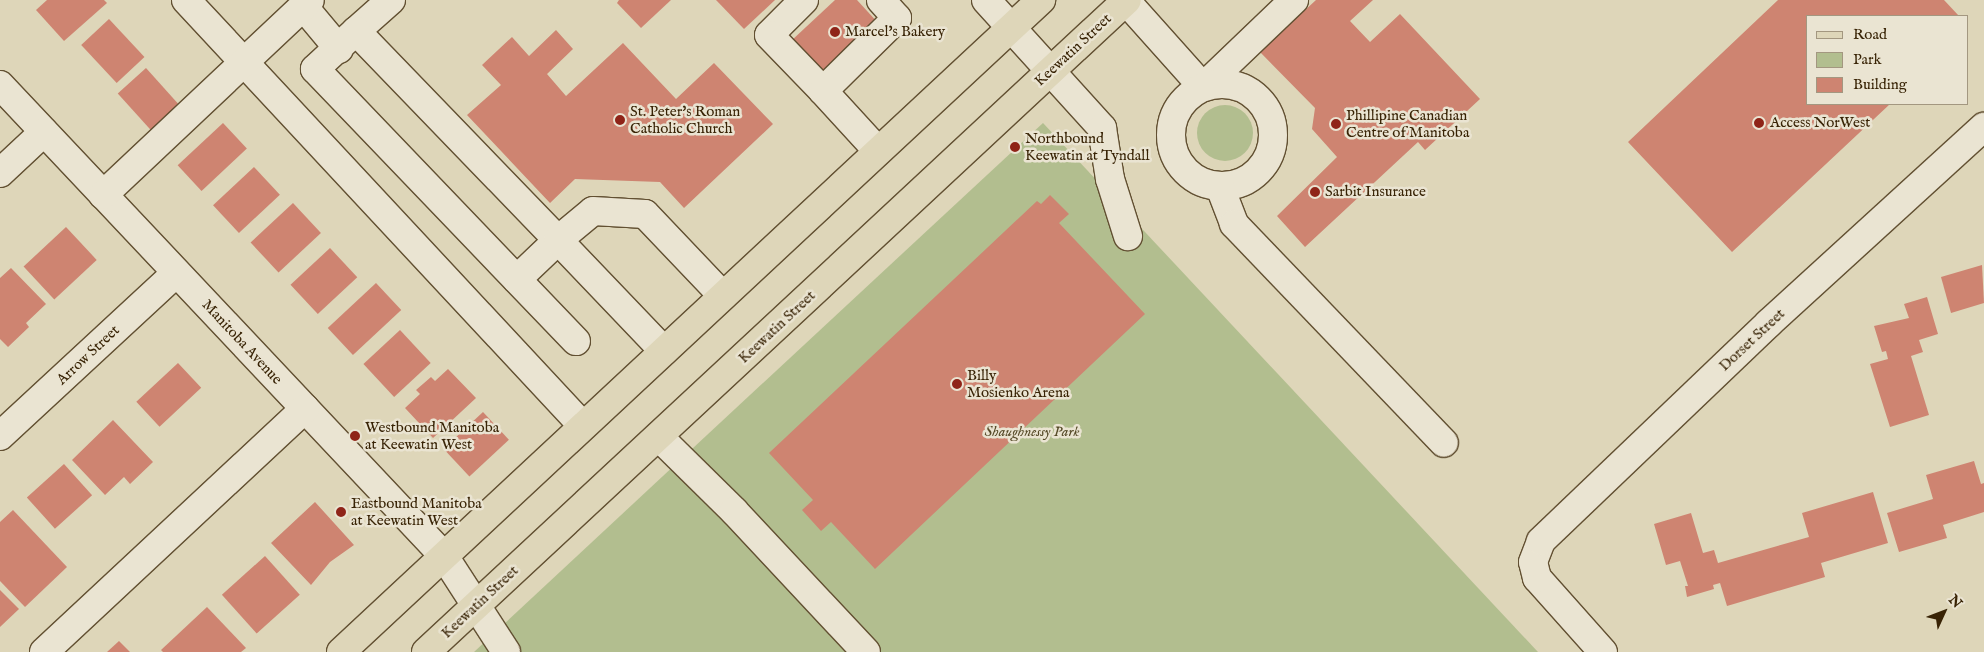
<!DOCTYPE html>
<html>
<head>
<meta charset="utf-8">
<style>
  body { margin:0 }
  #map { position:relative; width:1984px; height:652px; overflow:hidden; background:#ded6b9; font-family:"IM FELL English",serif }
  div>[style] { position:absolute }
  .green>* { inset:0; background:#b2be8f }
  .round { border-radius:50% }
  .building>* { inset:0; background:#ce8471; transform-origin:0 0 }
  .roads { filter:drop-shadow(1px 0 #625032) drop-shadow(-1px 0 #625032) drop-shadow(0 1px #625032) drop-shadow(0 -1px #625032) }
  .minor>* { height:28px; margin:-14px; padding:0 14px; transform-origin:14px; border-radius:14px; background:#eae4d2 }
  .minor>.ring { margin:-14px; padding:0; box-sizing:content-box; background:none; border:28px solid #eae4d2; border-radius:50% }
  .major>* { height:28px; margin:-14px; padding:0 14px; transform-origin:14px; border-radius:14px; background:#ded6b9 }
  .dots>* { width:14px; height:14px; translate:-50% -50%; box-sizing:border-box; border:2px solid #eae4d2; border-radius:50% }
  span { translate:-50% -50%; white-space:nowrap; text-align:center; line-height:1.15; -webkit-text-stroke:5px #eae4d2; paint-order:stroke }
  .poi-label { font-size:15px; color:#382305 }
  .left { translate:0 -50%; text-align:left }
  .street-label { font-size:15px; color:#382305 }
  .park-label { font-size:15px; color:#564a28; font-style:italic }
  .legend { position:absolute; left:1806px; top:15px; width:162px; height:90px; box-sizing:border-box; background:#eae4d2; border:1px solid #a39780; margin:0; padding:6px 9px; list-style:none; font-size:15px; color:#382305 }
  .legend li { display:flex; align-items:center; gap:10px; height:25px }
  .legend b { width:25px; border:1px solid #a39780 }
  .north { position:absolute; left:1919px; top:587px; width:50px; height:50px; -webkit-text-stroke:4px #eae4d2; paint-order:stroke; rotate:47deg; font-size:14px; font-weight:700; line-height:20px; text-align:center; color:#382305 }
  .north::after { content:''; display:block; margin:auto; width:18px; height:22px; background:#382305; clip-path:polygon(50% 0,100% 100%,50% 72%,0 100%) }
</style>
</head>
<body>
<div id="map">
  <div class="green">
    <i class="round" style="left:1197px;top:105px;width:56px;height:56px"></i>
    <i style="clip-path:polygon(1043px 123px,1538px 652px,474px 652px,707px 435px)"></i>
  </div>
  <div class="building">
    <i style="clip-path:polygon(47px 0,104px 0,107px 3px,64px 41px,36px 10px)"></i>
    <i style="clip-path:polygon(619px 0,671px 0,641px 28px,617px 3px)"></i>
    <i style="clip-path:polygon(716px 0,775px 0,744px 29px)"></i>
    <i style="clip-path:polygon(835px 0,857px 0,879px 24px,823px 75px,791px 41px)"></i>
    <i style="clip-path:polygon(1316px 0,1373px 0,1350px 21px,1370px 42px,1400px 14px,1480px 99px,1425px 150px,1418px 142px,1305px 247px,1277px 216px,1337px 157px,1312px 129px,1315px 108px,1260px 52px)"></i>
    <i style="clip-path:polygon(1778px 0,1944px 0,1959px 16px,1808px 16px,1808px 104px,1890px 104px,1732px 252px,1628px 142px)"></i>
    <i style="left:109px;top:19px;width:52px;height:38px;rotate:47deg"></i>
    <i style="clip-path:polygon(556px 30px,573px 49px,547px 74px,566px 96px,623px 43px,676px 99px,714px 63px,773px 124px,684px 208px,660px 182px,575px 179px,550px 203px,467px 115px,501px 85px,482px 65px,512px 37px,529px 56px)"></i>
    <i style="left:146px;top:68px;width:50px;height:38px;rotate:48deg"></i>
    <i style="left:223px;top:123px;width:35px;height:62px;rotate:47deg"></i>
    <i style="left:254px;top:167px;width:38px;height:56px;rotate:47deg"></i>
    <i style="clip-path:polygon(1050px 195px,1069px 214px,1059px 223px,1145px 314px,875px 569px,831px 522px,821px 531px,802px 510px,813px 500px,769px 453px,1037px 201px,1041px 204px)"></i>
    <i style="left:293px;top:203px;width:41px;height:58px;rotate:47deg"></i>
    <i style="left:66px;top:227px;width:45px;height:58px;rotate:47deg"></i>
    <i style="left:330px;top:248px;width:40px;height:54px;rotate:47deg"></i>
    <i style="clip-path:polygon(1982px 265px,1984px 303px,1951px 313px,1941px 277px)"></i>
    <i style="clip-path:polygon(11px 268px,46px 304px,26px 323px,29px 327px,8px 347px,0 339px,0 278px)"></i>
    <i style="left:376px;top:283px;width:37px;height:66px;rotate:47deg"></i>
    <i style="clip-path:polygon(1927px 297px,1938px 334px,1919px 340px,1923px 352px,1911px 356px,1929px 415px,1890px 427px,1870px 364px,1888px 359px,1886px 351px,1882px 352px,1874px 326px,1909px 318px,1904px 304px)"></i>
    <i style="left:400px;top:330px;width:45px;height:50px;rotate:47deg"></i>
    <i style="left:178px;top:363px;width:34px;height:57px;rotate:47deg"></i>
    <i style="clip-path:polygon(448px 369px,476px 398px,433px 438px,405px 408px,420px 394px,416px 390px,431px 377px,435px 381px)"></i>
    <i style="left:483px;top:412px;width:38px;height:54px;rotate:47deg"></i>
    <i style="clip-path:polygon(113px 420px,153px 462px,130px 484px,124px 477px,105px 495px,72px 460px)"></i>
    <i style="clip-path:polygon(1974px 461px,1981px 484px,1984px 483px,1984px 512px,1943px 525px,1947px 538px,1899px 552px,1887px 513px,1933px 499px,1926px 475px)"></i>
    <i style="left:64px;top:464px;width:42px;height:50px;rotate:48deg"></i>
    <i style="clip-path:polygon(1873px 492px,1888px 543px,1821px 563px,1825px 577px,1727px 606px,1720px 583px,1713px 585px,1714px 589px,1687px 597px,1685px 586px,1688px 586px,1680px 561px,1666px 565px,1654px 524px,1691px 513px,1703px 553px,1714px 550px,1718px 563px,1809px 537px,1802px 513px)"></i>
    <i style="clip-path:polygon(315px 502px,354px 545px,330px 562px,311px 585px,271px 543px)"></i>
    <i style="clip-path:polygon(13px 510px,67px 567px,25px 607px,0 581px,0 522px)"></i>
    <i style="left:265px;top:556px;width:52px;height:58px;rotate:48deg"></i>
    <i style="clip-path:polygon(0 590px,19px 609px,0 627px)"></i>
    <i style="clip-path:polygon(207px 607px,246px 648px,241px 652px,163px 652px,161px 650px)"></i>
    <i style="clip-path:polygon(119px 641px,130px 652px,107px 652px)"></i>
  </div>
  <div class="roads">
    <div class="minor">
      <i style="left:186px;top:0;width:582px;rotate:47.02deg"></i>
      <i style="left:391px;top:0;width:47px;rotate:138.5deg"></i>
      <i style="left:356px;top:31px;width:291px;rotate:46deg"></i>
      <i style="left:558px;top:240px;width:57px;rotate:136.4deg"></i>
      <i style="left:804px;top:0;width:49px;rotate:135deg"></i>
      <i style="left:769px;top:35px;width:78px;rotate:46deg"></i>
      <i style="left:986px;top:0;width:173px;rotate:47.8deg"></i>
      <i style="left:1102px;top:128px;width:52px;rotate:81.1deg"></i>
      <i style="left:1110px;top:179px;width:60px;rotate:72.5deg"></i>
      <i style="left:1126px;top:1px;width:115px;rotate:48.2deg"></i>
      <i style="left:1203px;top:87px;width:126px;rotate:-43.7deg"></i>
      <i style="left:303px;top:6px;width:56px;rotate:50.1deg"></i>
      <i style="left:356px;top:31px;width:56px;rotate:137.2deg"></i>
      <i style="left:315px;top:69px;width:377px;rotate:46.2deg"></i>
      <i class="ring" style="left:1171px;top:84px;width:74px;height:74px"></i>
      <i style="left:0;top:85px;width:647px;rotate:46.69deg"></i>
      <i style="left:444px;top:556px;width:114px;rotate:57.1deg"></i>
      <i style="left:878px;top:151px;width:81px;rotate:-132.5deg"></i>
      <i style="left:823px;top:91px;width:104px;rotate:-44.6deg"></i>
      <i style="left:897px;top:18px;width:24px;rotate:-132deg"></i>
      <i style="left:0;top:173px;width:60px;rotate:-43deg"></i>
      <i style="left:1220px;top:187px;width:40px;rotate:69deg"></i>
      <i style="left:1234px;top:224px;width:303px;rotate:46.2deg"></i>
      <i style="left:103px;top:195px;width:284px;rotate:-43.3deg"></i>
      <i style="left:664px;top:351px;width:153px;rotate:-133.7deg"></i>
      <i style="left:558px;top:240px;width:45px;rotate:-39.6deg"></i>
      <i style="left:593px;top:211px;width:52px;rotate:3.3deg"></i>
      <i style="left:645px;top:214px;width:113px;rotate:46.4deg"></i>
      <i style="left:0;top:436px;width:240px;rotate:-42.8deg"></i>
      <i style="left:659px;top:437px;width:105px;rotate:44.6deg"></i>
      <i style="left:734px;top:511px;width:193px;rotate:46.9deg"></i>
      <i style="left:44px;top:652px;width:357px;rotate:-43deg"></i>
      <i style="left:1603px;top:652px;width:99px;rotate:-131.7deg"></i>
      <i style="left:1537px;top:578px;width:16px;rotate:-104deg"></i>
      <i style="left:1533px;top:562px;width:22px;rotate:-69deg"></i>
      <i style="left:1541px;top:541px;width:315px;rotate:-43.7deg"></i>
      <i style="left:1769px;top:323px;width:291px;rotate:-42.4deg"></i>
    </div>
    <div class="major">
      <i style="left:341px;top:652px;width:957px;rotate:-42.97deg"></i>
      <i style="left:426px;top:652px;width:957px;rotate:-42.93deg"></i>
    </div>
  </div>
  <div class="dots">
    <i style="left:835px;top:32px;background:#8f2418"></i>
    <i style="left:620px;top:120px;background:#8f2418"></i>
    <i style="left:1759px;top:123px;background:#8f2418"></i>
    <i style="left:1336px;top:124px;background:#8f2418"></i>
    <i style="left:1015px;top:147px;background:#8f2418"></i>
    <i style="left:1315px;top:192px;background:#8f2418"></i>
    <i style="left:957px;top:384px;background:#8f2418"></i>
    <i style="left:355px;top:436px;background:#8f2418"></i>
    <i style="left:341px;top:512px;background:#8f2418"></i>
  </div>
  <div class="poi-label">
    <span class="left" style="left:845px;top:32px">Marcel's Bakery</span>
    <span class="left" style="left:630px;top:120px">St. Peter's Roman<br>Catholic Church</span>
    <span class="left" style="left:1346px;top:124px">Phillipine Canadian<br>Centre of Manitoba</span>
    <span class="left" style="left:1770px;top:123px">Access NorWest</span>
    <span class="left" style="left:1025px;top:147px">Northbound<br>Keewatin at Tyndall</span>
    <span class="left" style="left:1325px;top:192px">Sarbit Insurance</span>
    <span class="left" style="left:967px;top:384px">Billy<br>Mosienko Arena</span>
    <span class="left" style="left:365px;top:436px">Westbound Manitoba<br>at Keewatin West</span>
    <span class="left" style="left:351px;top:512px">Eastbound Manitoba<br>at Keewatin West</span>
  </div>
  <div class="street-label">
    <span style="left:1073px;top:50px;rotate:-43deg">Keewatin Street</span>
    <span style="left:777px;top:327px;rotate:-43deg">Keewatin Street</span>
    <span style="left:1752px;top:340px;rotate:-43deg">Dorset Street</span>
    <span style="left:242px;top:342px;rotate:47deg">Manitoba Avenue</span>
    <span style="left:88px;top:355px;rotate:-43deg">Arrow Street</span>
    <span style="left:480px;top:602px;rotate:-43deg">Keewatin Street</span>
  </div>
  <div class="park-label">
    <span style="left:1032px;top:432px">Shaughnessy Park</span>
  </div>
  <ul class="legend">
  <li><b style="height:6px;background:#ded6b9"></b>Road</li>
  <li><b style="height:14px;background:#b2be8f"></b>Park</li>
  <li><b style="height:14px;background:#ce8471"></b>Building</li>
  </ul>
  <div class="north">N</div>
</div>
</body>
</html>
